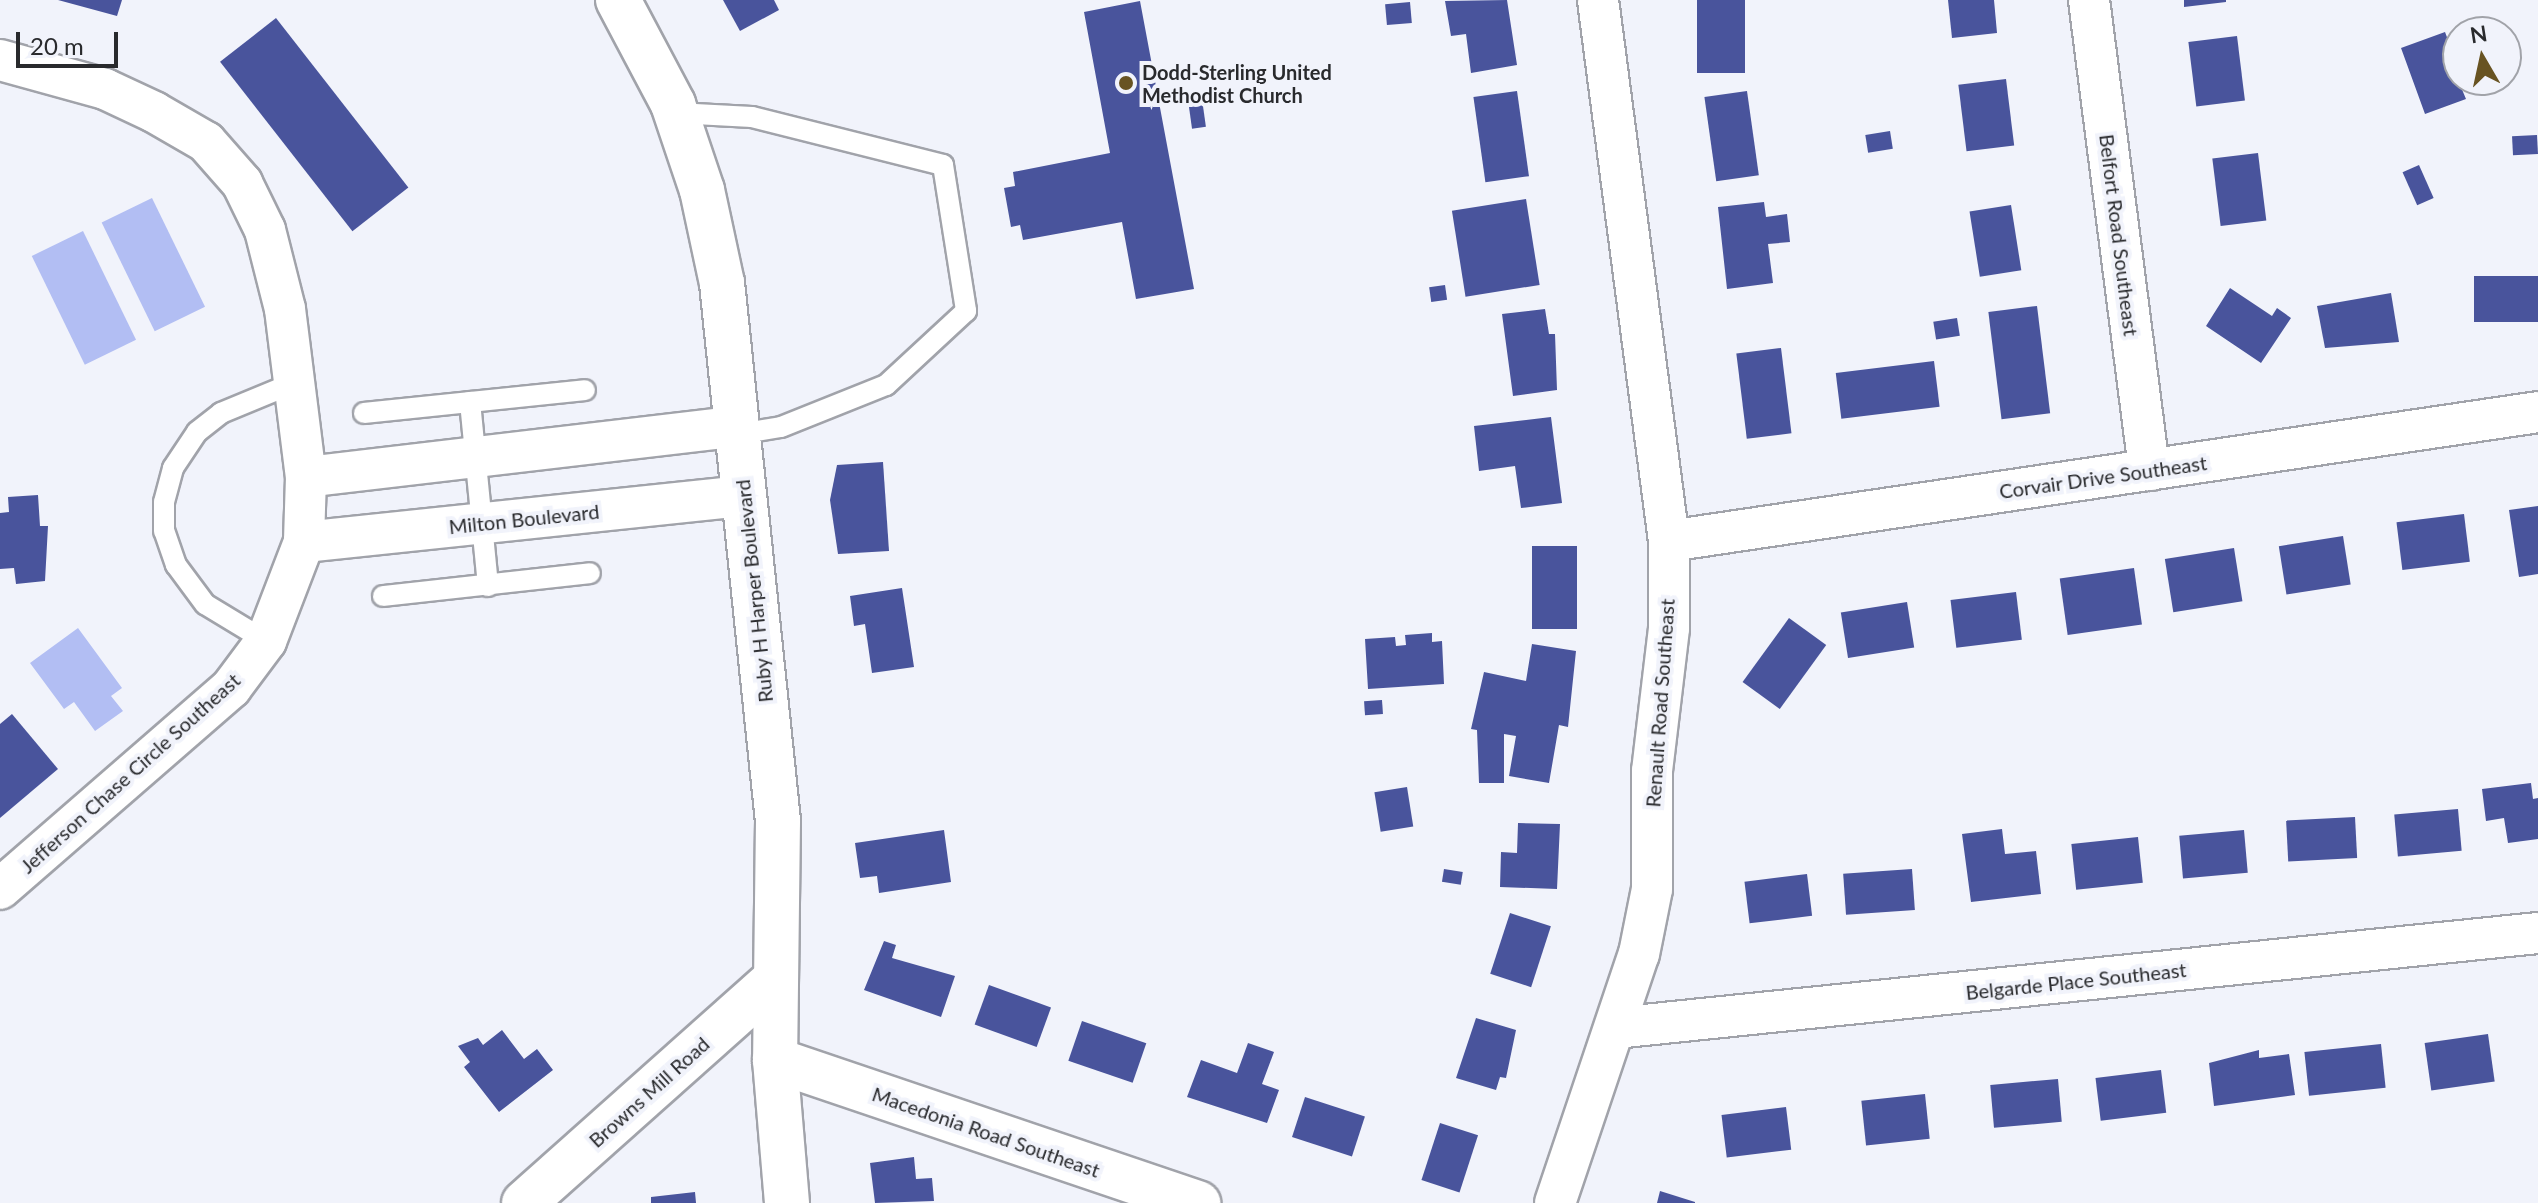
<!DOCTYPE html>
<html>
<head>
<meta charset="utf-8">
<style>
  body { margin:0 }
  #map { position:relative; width:2538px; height:1203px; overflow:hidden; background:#f1f3fb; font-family:Lato,sans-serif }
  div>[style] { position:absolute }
  .green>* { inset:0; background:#b2bef3; transform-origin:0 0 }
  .building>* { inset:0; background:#49549c; transform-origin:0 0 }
  .roads { filter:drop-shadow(2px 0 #a1a3aa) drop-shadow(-2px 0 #a1a3aa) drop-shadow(0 2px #a1a3aa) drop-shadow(0 -2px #a1a3aa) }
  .service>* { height:20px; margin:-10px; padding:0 10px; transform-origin:10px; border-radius:10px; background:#fff }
  .minor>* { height:40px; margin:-20px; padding:0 20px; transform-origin:20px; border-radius:20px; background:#fff }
  .tertiary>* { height:44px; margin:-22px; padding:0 22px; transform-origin:22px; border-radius:22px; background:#fff }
  .dots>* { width:22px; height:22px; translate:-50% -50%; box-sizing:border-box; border:4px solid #f1f3fb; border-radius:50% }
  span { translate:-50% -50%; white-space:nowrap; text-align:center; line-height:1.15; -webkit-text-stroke:8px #f1f3fb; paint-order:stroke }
  .poi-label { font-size:20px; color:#292a2d; font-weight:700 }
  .left { translate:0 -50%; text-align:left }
  .street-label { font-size:20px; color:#292a2d }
  .north { position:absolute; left:2442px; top:16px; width:80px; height:80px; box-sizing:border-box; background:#f1f3fb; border:2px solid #a1a3a9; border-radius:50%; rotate:351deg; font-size:22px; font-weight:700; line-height:32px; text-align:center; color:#292a2d }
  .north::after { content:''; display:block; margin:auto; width:28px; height:36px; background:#685322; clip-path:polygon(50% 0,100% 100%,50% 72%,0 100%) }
  .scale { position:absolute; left:16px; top:32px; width:102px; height:36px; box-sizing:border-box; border:4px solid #292a2d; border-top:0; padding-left:10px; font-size:24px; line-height:28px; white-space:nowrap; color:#292a2d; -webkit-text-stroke:6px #f1f3fb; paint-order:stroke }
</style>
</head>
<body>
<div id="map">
  <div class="green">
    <i style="left:152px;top:198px;width:121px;height:56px;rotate:64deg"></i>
    <i style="left:83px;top:231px;width:121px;height:57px;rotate:64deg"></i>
    <i style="clip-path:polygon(78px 628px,122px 688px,111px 696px,123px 711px,95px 731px,74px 702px,64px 709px,30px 663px)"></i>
  </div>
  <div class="building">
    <i style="clip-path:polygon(58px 0,122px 0,117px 16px)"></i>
    <i style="clip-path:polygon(723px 0,774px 0,779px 10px,740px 31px)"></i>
    <i style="clip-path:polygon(1507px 0,1517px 65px,1471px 73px,1466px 34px,1451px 36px,1445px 1px)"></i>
    <i style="left:1697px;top:0;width:48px;height:73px"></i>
    <i style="clip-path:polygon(1948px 0,1994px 0,1997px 33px,1952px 38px)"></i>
    <i style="clip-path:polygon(2184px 0,2226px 0,2226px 2px,2184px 7px)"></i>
    <i style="clip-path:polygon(1140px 1px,1194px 289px,1136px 299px,1122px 222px,1023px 240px,1020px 225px,1011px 227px,1004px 188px,1015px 186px,1013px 172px,1110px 153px,1084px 12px)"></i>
    <i style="left:1410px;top:2px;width:21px;height:25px;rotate:85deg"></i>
    <i style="left:276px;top:18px;width:215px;height:71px;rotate:52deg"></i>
    <i style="clip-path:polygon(2445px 32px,2453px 53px,2458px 51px,2458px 80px,2466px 99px,2425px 114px,2401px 48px)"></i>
    <i style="left:2237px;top:36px;width:65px;height:49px;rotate:83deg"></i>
    <i style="left:2006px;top:79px;width:67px;height:48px;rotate:83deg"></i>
    <i style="left:1517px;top:91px;width:86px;height:44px;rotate:82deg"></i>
    <i style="left:1747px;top:91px;width:85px;height:43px;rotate:82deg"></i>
    <i style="left:1202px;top:99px;width:28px;height:14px;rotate:82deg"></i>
    <i style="left:1890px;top:131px;width:18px;height:25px;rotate:81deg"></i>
    <i style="left:2537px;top:135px;width:19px;height:25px;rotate:87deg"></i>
    <i style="left:2258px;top:153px;width:68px;height:46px;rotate:83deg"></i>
    <i style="left:2419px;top:165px;width:36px;height:18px;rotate:66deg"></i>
    <i style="left:1526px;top:199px;width:87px;height:75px;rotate:81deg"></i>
    <i style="clip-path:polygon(1764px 202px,1766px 217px,1787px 214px,1790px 242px,1768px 244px,1773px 283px,1727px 289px,1718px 207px)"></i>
    <i style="left:2011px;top:205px;width:66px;height:42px;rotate:81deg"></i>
    <i style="left:2538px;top:276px;width:46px;height:64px;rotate:90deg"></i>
    <i style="left:1445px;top:285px;width:15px;height:16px;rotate:82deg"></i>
    <i style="clip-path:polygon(2230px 288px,2272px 316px,2277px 308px,2291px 318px,2261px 363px,2206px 326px)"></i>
    <i style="clip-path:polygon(2391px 293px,2399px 342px,2325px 348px,2317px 306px)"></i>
    <i style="left:2037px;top:306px;width:108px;height:49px;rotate:83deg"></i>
    <i style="clip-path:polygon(1545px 309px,1549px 334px,1555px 334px,1557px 390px,1513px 396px,1502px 314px)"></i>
    <i style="left:1957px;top:318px;width:18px;height:24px;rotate:81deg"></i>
    <i style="left:1781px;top:348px;width:86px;height:45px;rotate:83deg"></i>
    <i style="left:1934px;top:361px;width:46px;height:99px;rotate:83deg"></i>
    <i style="clip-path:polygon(1551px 417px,1562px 503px,1521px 508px,1515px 466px,1479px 471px,1474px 426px)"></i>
    <i style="clip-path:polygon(883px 462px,889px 551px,838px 554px,830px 500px,837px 465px)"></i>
    <i style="clip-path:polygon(38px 495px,40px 526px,48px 526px,45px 581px,16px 584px,14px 568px,0 569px,0 513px,9px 512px,8px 497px)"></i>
    <i style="clip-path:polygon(2538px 506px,2538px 574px,2519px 577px,2509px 510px)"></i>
    <i style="left:2464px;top:514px;width:48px;height:68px;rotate:83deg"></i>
    <i style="left:2343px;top:536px;width:49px;height:65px;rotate:81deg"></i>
    <i style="left:1532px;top:546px;width:45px;height:83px"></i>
    <i style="left:2234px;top:548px;width:54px;height:70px;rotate:81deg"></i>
    <i style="left:2134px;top:568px;width:57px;height:75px;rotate:82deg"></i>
    <i style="clip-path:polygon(902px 588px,914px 667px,872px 673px,865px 624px,854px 626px,850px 596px)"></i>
    <i style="left:2016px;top:592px;width:48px;height:66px;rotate:83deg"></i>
    <i style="left:1907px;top:602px;width:46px;height:67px;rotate:81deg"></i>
    <i style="left:1789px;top:618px;width:46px;height:79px;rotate:36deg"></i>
    <i style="clip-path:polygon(1432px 633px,1432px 642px,1442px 641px,1444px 684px,1368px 689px,1365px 639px,1395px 637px,1396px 646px,1406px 645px,1405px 635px)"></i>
    <i style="clip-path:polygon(1532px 644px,1576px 651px,1568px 727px,1559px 725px,1549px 783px,1509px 776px,1516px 736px,1504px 734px,1504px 783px,1479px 783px,1477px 730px,1471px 729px,1484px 672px,1526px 681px)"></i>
    <i style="left:1382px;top:700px;width:14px;height:18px;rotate:86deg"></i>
    <i style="clip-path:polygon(12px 714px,58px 769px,0 818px,0 724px)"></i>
    <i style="clip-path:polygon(2531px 783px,2533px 799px,2538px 798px,2538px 839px,2508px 843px,2504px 818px,2486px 821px,2482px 789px)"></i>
    <i style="left:1407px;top:787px;width:40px;height:33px;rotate:81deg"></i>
    <i style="left:2458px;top:809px;width:42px;height:64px;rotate:85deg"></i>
    <i style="left:2355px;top:817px;width:41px;height:69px;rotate:87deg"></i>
    <i style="clip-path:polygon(1518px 823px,1560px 824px,1557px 889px,1500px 887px,1501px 852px,1517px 853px)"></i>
    <i style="clip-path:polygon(2002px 829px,2005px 854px,2036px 851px,2041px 894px,1971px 902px,1962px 834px)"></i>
    <i style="clip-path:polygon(944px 830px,951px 882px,879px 893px,877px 876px,860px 878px,855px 843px)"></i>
    <i style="left:2244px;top:830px;width:43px;height:65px;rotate:85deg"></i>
    <i style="left:2138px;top:837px;width:46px;height:67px;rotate:84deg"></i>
    <i style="left:1444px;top:869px;width:19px;height:13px;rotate:9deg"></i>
    <i style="left:1912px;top:869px;width:41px;height:69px;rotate:86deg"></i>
    <i style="left:1807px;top:874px;width:42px;height:63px;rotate:83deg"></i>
    <i style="left:1510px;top:913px;width:43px;height:64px;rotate:18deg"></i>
    <i style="clip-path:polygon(884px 941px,896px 945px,892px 958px,955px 976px,941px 1017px,864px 990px)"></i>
    <i style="left:989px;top:985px;width:66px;height:42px;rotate:20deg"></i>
    <i style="clip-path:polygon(1476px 1018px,1516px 1030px,1506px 1078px,1500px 1077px,1496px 1090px,1456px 1078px)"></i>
    <i style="left:1082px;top:1021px;width:68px;height:42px;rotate:19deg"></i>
    <i style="clip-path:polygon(502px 1030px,524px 1059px,537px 1049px,553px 1070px,499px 1112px,464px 1067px,470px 1062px,458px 1046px,478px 1038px,483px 1045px)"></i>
    <i style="left:2488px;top:1034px;width:48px;height:64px;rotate:82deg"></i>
    <i style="clip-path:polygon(1248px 1043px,1274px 1052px,1262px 1084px,1279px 1090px,1267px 1123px,1187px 1097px,1201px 1060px,1237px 1073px)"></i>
    <i style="left:2381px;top:1044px;width:44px;height:77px;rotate:84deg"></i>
    <i style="clip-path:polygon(2259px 1050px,2259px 1058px,2289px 1054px,2295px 1095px,2214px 1106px,2209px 1063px)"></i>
    <i style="left:2161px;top:1070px;width:43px;height:66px;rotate:83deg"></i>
    <i style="left:2058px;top:1079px;width:43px;height:68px;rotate:85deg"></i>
    <i style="left:1925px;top:1094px;width:45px;height:64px;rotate:84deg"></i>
    <i style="left:1305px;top:1097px;width:63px;height:42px;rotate:18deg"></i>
    <i style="left:1786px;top:1107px;width:43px;height:65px;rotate:83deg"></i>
    <i style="left:1440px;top:1123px;width:40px;height:60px;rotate:18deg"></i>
    <i style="clip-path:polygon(914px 1157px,916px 1179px,932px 1178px,934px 1201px,875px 1203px,870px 1163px)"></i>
    <i style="clip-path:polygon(1660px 1191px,1695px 1202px,1695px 1203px,1657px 1203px)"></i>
    <i style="clip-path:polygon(695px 1192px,696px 1203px,651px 1203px,651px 1197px)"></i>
  </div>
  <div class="roads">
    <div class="service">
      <i style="left:676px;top:113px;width:76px;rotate:3deg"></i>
      <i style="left:752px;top:117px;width:197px;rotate:14.1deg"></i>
      <i style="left:943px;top:165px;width:148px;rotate:81deg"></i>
      <i style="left:966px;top:311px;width:109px;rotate:137.2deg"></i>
      <i style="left:886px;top:385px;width:113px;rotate:158.2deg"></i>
      <i style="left:781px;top:427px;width:44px;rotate:170.8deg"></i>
      <i style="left:470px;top:402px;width:185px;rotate:84.4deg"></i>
      <i style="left:364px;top:413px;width:222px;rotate:-5.9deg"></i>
      <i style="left:383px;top:596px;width:208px;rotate:-6.3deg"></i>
      <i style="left:266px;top:641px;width:71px;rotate:-148.8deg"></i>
      <i style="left:205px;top:604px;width:49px;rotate:-126.6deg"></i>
      <i style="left:176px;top:565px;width:36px;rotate:-109deg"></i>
      <i style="left:164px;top:531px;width:29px;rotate:-90deg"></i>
      <i style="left:164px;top:502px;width:35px;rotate:-75deg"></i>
      <i style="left:173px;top:468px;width:43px;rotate:-56.3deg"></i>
      <i style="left:197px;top:432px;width:31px;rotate:-38deg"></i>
      <i style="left:221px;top:413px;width:76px;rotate:-22.5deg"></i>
    </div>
    <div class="minor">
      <i style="left:2089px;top:0;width:474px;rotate:82.7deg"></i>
      <i style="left:0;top:60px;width:109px;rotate:15.4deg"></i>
      <i style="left:105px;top:89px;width:54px;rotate:25.1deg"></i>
      <i style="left:154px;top:112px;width:60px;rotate:30deg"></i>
      <i style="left:206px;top:142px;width:55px;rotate:48.7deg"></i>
      <i style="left:242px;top:183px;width:52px;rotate:63.9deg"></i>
      <i style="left:265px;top:230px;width:81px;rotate:75.8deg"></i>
      <i style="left:285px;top:309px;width:169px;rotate:82.9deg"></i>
      <i style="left:306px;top:477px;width:65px;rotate:91.8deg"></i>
      <i style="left:304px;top:542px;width:106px;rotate:111deg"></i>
      <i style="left:266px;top:641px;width:59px;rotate:126.7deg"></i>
      <i style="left:231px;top:688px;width:306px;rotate:139deg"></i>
      <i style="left:306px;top:477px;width:434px;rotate:-6.7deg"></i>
      <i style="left:1669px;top:541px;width:879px;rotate:-8.44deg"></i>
      <i style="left:304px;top:542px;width:442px;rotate:-6deg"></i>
      <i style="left:1615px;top:1028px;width:928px;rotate:-5.88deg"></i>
      <i style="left:1555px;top:1203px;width:263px;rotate:-71.4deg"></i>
      <i style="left:1639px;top:954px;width:66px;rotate:-78.7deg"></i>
      <i style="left:1652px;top:889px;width:118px;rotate:-90deg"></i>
      <i style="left:1652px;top:771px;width:144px;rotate:-83.2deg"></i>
      <i style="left:1669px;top:628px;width:87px;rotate:-90deg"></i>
      <i style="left:1669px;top:541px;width:546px;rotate:-97.48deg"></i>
    </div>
    <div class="tertiary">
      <i style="left:618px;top:0;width:118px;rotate:62.1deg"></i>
      <i style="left:673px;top:104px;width:91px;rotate:71.4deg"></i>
      <i style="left:702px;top:190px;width:95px;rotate:77.9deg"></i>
      <i style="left:722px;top:283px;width:541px;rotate:84.06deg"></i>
      <i style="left:778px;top:821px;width:239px;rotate:90.7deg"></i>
      <i style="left:775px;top:1060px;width:144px;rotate:85.2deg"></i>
      <i style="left:775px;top:1060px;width:447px;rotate:18.7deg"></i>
      <i style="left:524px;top:1203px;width:334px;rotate:-41.7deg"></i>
    </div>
  </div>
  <div class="dots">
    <i style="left:1126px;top:83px;background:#685322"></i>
  </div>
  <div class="poi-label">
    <span class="left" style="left:1142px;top:84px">Dodd-Sterling United<br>Methodist Church</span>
  </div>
  <div class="street-label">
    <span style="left:2119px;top:235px;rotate:83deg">Belfort Road Southeast</span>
    <span style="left:2103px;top:477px;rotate:-8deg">Corvair Drive Southeast</span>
    <span style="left:524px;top:519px;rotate:-6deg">Milton Boulevard</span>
    <span style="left:754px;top:591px;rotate:-96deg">Ruby H Harper Boulevard</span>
    <span style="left:1660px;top:703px;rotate:-86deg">Renault Road Southeast</span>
    <span style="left:130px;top:773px;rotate:-42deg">Jefferson Chase Circle Southeast</span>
    <span style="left:2076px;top:981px;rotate:-6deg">Belgarde Place Southeast</span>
    <span style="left:649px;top:1092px;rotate:-42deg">Browns Mill Road</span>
    <span style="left:986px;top:1132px;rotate:19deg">Macedonia Road Southeast</span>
  </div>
  <div class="north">N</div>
  <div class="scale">20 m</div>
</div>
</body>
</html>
